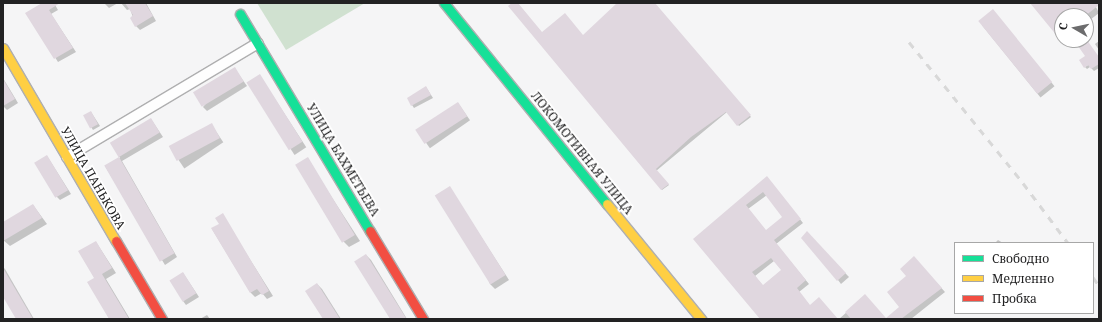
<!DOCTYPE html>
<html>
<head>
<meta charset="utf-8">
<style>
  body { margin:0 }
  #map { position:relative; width:1102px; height:322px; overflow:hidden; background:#f5f5f6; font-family:"Noto Serif",serif }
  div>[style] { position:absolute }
  .green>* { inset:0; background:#d0e1d0 }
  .shadow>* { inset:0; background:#0003; transform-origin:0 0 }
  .building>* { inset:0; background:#e0d7df; transform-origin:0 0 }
  .roads { filter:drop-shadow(1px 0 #afafb0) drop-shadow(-1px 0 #afafb0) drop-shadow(0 1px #afafb0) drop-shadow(0 -1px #afafb0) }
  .street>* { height:10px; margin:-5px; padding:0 5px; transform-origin:5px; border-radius:5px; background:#fefefe }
  .fast>* { height:9px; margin:-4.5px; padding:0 4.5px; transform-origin:4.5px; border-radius:4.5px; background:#16e098 }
  .slow>* { height:9px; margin:-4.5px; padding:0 4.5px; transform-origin:4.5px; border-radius:4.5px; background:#ffcf43 }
  .jam>* { height:9px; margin:-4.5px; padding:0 4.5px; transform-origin:4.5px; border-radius:4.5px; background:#f24e42 }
  .rail>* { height:3px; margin-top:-1.5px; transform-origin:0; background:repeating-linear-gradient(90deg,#d8d8d8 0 7px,transparent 0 14px) }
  span { translate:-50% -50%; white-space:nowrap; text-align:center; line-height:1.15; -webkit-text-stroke:3.5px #fff; paint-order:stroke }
  .street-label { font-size:12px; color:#222223 }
  .frame { position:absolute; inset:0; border:4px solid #222223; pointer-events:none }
  .legend { position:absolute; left:954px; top:242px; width:140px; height:72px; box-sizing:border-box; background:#fff; border:1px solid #a7a7a7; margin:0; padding:5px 7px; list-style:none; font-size:12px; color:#222223 }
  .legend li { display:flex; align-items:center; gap:8px; height:20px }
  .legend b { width:20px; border:1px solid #a7a7a7 }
  .north { position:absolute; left:1054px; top:8px; width:40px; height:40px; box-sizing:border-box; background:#fff; border:1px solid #a7a7a7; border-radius:50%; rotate:279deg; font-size:11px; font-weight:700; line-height:16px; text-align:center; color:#222223 }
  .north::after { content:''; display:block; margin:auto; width:14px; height:18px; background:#6c6c6d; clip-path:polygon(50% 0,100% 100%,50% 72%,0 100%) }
</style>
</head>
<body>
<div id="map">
  <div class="green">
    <i style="clip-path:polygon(257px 3px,365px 3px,286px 50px)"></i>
  </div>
  <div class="shadow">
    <i style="clip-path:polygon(43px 3px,54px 3px,58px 10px,51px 14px,76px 52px,58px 62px,27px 13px)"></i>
    <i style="clip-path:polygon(104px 3px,118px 3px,109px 8px)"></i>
    <i style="clip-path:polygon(121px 3px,146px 3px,156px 21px,140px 30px,136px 26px,130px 9px,127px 10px)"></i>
    <i style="clip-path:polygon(513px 3px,517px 3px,542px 33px,583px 36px,619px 3px,654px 3px,751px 117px,739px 126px,727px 112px,656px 171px,669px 185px,662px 190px,509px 6px)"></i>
    <i style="clip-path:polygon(1031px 3px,1094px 3px,1099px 13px,1086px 23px,1086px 16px,1062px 16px,1062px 40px,1070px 40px,1065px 44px,1061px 39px)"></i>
    <i style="left:996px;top:14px;width:93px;height:18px;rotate:51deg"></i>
    <i style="clip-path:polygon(1099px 41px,1099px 50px,1095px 44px)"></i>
    <i style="clip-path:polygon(1099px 58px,1099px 68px,1094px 71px,1090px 67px,1087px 69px,1085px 67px)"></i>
    <i style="clip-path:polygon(235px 69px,247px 86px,207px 111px,203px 107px)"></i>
    <i style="left:260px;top:76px;width:85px;height:14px;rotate:57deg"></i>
    <i style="clip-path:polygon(3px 78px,18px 103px,7px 110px,3px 106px)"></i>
    <i style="clip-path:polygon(426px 87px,433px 98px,414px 108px,412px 105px)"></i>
    <i style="left:458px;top:103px;width:21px;height:49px;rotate:55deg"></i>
    <i style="clip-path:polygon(91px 112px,100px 126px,93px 130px,91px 127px)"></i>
    <i style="clip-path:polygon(151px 119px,163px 137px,122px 161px,177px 257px,165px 265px,105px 166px,120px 158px,111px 143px)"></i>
    <i style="left:211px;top:124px;width:22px;height:47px;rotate:56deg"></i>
    <i style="clip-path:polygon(47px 156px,71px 194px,60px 200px,56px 196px)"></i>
    <i style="clip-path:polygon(307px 159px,360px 241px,349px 247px,344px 242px)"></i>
    <i style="clip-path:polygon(evenodd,770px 181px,803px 223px,776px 244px,809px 284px,799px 292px,810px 306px,838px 319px,761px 319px,694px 239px,770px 181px,767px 195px,784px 217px,766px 231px,748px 209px,767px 195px,770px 181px,774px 261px,782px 270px,763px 286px,755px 276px,774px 261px)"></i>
    <i style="clip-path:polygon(449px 187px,509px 280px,495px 289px,490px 284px)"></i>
    <i style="clip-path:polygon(33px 205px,47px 224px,10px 246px,3px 240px,3px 223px)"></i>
    <i style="clip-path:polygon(222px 215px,273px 296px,267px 299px,262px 293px,255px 297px,251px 293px,212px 229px,220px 224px)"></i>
    <i style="clip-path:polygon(807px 233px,849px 277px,841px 284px,838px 280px)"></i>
    <i style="clip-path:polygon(998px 240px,1003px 243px,995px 243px)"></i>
    <i style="clip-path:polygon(96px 242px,116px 273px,106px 279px,130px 319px,110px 319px,95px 279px)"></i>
    <i style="clip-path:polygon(366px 255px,371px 260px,407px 319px,391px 319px)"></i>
    <i style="clip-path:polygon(917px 261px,945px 292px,911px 319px,839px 319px,865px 296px,886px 319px,901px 307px,907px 276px)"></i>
    <i style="clip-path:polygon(3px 267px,5px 269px,34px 319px,17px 319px,3px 295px)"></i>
    <i style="clip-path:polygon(183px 273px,199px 297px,186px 305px,183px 301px)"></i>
    <i style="clip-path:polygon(317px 284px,322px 289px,341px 319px,324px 319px)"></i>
    <i style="clip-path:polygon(207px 315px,210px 319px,200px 319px)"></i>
  </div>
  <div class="building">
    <i style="clip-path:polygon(42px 3px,60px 3px,49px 10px,73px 48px,54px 59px,25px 13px)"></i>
    <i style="clip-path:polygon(125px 3px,145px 3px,153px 16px,135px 27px,130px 18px,133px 15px)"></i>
    <i style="clip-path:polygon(512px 3px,518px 3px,542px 32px,565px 13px,583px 35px,617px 3px,655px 3px,751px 115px,737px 126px,726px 112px,691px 137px,656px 169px,669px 184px,661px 190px,508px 6px)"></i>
    <i style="clip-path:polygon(1030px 3px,1099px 3px,1099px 5px,1085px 16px,1062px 16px,1062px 42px)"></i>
    <i style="left:993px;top:9px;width:94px;height:19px;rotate:51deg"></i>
    <i style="clip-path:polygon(1087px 40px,1099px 57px,1099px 64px,1091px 69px,1088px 65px,1084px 68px,1079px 60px,1085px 56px,1078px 46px)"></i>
    <i style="left:235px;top:67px;width:17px;height:49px;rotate:59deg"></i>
    <i style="left:260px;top:74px;width:80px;height:16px;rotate:58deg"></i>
    <i style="clip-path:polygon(3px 79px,15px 99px,3px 106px)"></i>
    <i style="clip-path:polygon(426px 86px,431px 95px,411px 106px,407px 98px)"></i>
    <i style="left:458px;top:102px;width:17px;height:51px;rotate:57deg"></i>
    <i style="left:91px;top:111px;width:15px;height:9px;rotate:62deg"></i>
    <i style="left:151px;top:118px;width:17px;height:48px;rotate:59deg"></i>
    <i style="left:212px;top:123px;width:17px;height:49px;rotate:62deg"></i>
    <i style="left:47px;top:155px;width:41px;height:15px;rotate:59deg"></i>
    <i style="left:119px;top:157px;width:111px;height:17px;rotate:60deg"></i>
    <i style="left:308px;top:157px;width:91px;height:15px;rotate:59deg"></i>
    <i style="clip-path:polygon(evenodd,767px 176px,801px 219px,774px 240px,806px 280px,797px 288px,810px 305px,819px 297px,838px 319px,760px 319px,693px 239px,767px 176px,763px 192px,782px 217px,766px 230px,746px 205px,763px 192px,767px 176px,771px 258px,781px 270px,763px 285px,752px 272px,771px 258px)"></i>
    <i style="left:450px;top:186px;width:105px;height:18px;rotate:58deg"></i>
    <i style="clip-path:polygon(33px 204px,42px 218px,3px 241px,3px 222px)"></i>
    <i style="clip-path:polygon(223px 213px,269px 291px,262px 295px,257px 289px,250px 293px,211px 228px,219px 224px,215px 218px)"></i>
    <i style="clip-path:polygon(807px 231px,846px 273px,837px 281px,801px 238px)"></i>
    <i style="clip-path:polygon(96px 241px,112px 268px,102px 274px,129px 319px,109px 319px,87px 282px,94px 278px,78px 251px)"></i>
    <i style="left:366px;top:254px;width:76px;height:14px;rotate:58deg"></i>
    <i style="clip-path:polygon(914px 256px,942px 288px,901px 319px,851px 319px,845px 312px,865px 294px,886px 318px,899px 307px,887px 292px,906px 276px,900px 269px)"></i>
    <i style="clip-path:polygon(3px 268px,33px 319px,16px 319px,3px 297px)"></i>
    <i style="left:183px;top:272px;width:25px;height:16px;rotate:58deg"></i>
    <i style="clip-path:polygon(317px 283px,340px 319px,323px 319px,305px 291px)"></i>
  </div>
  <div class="roads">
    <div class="street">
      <i style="left:67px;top:157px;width:222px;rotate:-30.8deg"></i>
    </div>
    <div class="fast">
      <i style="left:444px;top:3px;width:259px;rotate:51deg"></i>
      <i style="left:240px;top:14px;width:253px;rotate:59.1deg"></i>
    </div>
    <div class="slow">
      <i style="left:3px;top:48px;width:224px;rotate:59.7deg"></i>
      <i style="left:607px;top:204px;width:149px;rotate:50.7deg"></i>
    </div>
    <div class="jam">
      <i style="left:370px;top:231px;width:103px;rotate:58.9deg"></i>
      <i style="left:116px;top:241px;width:91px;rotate:59.5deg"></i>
    </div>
  </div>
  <div class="rail">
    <i style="left:909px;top:42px;width:181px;rotate:51deg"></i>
    <i style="left:1023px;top:183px;width:75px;rotate:53.1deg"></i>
    <i style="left:1093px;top:277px;width:11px;rotate:56deg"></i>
  </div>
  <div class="street-label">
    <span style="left:582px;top:153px;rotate:51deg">ЛОКОМОТИВНАЯ УЛИЦА</span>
    <span style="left:343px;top:160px;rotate:59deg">УЛИЦА БАХМЕТЬЕВА</span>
    <span style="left:93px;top:178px;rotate:60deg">УЛИЦА ПАНЬКОВА</span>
  </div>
  <div class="frame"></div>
  <ul class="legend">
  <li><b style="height:5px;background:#16e098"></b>Свободно</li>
  <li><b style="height:5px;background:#ffcf43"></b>Медленно</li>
  <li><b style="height:5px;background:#f24e42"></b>Пробка</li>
  </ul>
  <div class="north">С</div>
</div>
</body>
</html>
